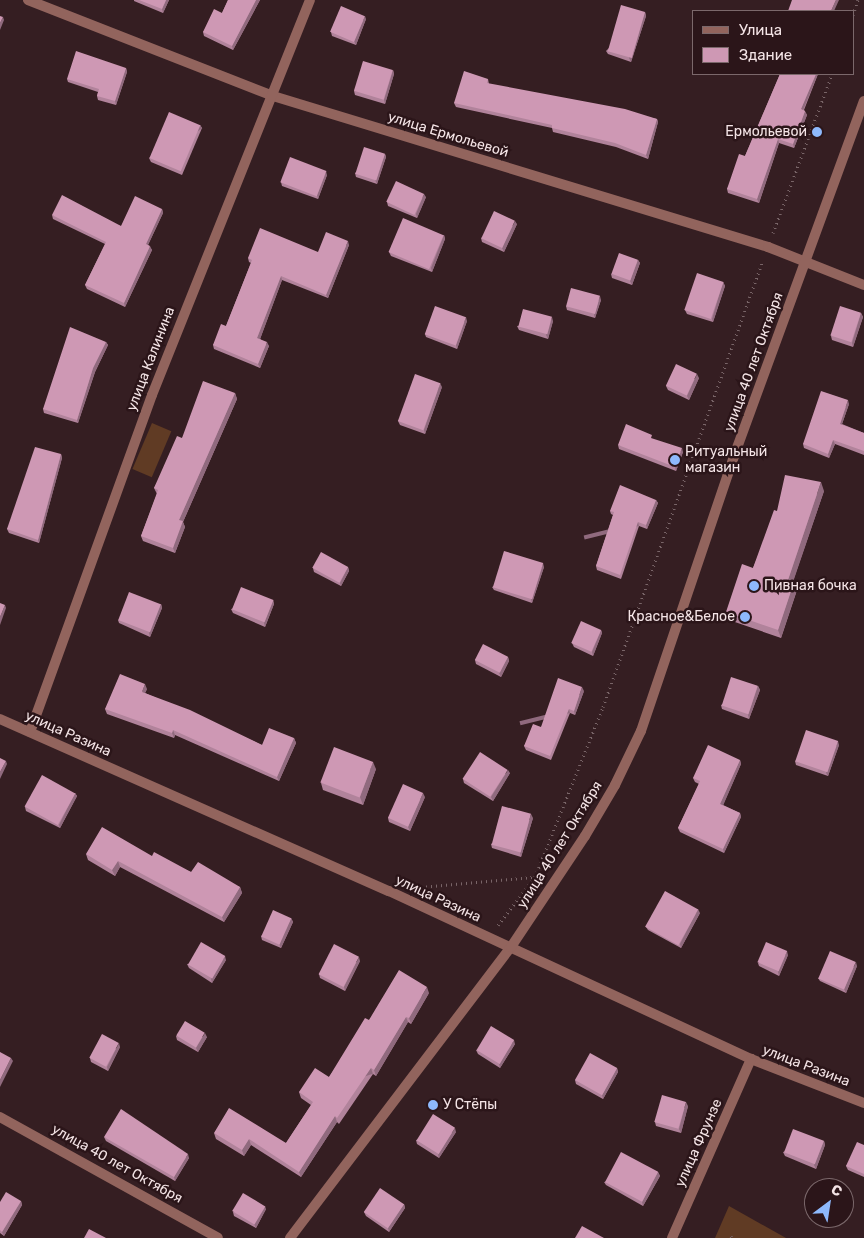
<!DOCTYPE html>
<html>
<head>
<meta charset="utf-8">
<style>
  body { margin:0 }
  #map { position:relative; width:864px; height:1238px; overflow:hidden; background:#351e22; font-family:Rubik,sans-serif }
  div>[style] { position:absolute }
  .green>* { inset:0; background:#603b24; transform-origin:0 0 }
  .path>* { height:3px; margin-top:-1.5px; transform-origin:0; background:repeating-linear-gradient(90deg,#796568 0 1px,transparent 0 5px) }
  .service>* { height:10px; margin:-5px; padding:0 5px; transform-origin:5px; border-radius:5px; background:#92645d }
  .minor>* { height:10px; margin:-5px; padding:0 5px; transform-origin:5px; border-radius:5px; background:#92645d }
  .tertiary>* { height:10px; margin:-5px; padding:0 5px; transform-origin:5px; border-radius:5px; background:#92645d }
  .wall>* { inset:0; background:#b1839b }
  .shaded-wall>* { inset:0; background:#906a7e; transform-origin:0 0 }
  .building>* { inset:0; background:#ce98b4; transform-origin:0 0 }
  .dots>* { width:14px; height:14px; translate:-50% -50%; box-sizing:border-box; border:2px solid #2b1519; border-radius:50% }
  span { translate:-50% -50%; white-space:nowrap; text-align:center; line-height:1.15; -webkit-text-stroke:5px #2b1519; paint-order:stroke }
  .poi-label { font-size:14px; color:#f4e4e6 }
  .right { translate:-100% -50%; text-align:right }
  .left { translate:0 -50%; text-align:left }
  .street-label { font-size:14px; color:#f4e4e6 }
  .legend { position:absolute; left:692px; top:10px; width:162px; height:65px; box-sizing:border-box; background:#2b1519; border:1px solid #7b686b; margin:0; padding:6px 9px; list-style:none; font-size:15px; color:#f4e4e6 }
  .legend li { display:flex; align-items:center; gap:10px; height:25px }
  .legend b { width:25px; border:1px solid #7b686b }
  .north { position:absolute; left:804px; top:1178px; width:50px; height:50px; box-sizing:border-box; background:#2b1519; border:1px solid #7b686b; border-radius:50%; rotate:31deg; font-size:14px; font-weight:700; line-height:20px; text-align:center; color:#f4e4e6 }
  .north::after { content:''; display:block; margin:auto; width:18px; height:22px; background:#8eb9fc; clip-path:polygon(50% 0,100% 100%,50% 72%,0 100%) }
</style>
</head>
<body>
<div id="map">
  <div class="green">
    <i style="left:152px;top:423px;width:21px;height:50px;rotate:23deg"></i>
    <i style="clip-path:polygon(729px 1206px,786px 1238px,715px 1238px)"></i>
  </div>
  <div class="path">
    <i style="left:853px;top:15px;width:16px;rotate:-72deg"></i>
    <i style="left:773px;top:233px;width:170px;rotate:-69.6deg"></i>
    <i style="left:421px;top:887px;width:113px;rotate:-5.1deg"></i>
    <i style="left:498px;top:925px;width:61px;rotate:-52.4deg"></i>
    <i style="left:535px;top:877px;width:183px;rotate:-68.2deg"></i>
    <i style="left:603px;top:707px;width:473px;rotate:-70.3deg"></i>
    <i style="left:731px;top:1236px;width:2px;rotate:63deg"></i>
  </div>
  <div class="service">
    <i style="left:0;top:1117px;width:249px;rotate:29deg"></i>
  </div>
  <div class="minor">
    <i style="left:28px;top:0;width:263px;rotate:21.4deg"></i>
    <i style="left:273px;top:96px;width:518px;rotate:16.96deg"></i>
    <i style="left:768px;top:247px;width:103px;rotate:21.6deg"></i>
    <i style="left:0;top:719px;width:425px;rotate:23.9deg"></i>
    <i style="left:389px;top:891px;width:399px;rotate:24.9deg"></i>
    <i style="left:751px;top:1059px;width:121px;rotate:21.3deg"></i>
    <i style="left:30px;top:732px;width:358px;rotate:-70.1deg"></i>
    <i style="left:152px;top:395px;width:425px;rotate:-68.2deg"></i>
    <i style="left:672px;top:1238px;width:196px;rotate:-66.2deg"></i>
  </div>
  <div class="tertiary">
    <i style="left:290px;top:1238px;width:365px;rotate:-52.8deg"></i>
    <i style="left:511px;top:947px;width:133px;rotate:-56.3deg"></i>
    <i style="left:585px;top:836px;width:59px;rotate:-59.5deg"></i>
    <i style="left:615px;top:785px;width:60px;rotate:-64.3deg"></i>
    <i style="left:641px;top:731px;width:290px;rotate:-71.3deg"></i>
    <i style="left:734px;top:456px;width:378px;rotate:-69.9deg"></i>
  </div>
  <div class="wall">
    <i style="clip-path:polygon(134px 0,169px 0,163px 13px,134px 1px)"></i>
    <i style="clip-path:polygon(228px 0,260px 0,233px 50px,204px 36px,203px 32px,222px 13px)"></i>
    <i style="clip-path:polygon(645px 12px,646px 16px,631px 62px,608px 54px,606px 51px)"></i>
    <i style="clip-path:polygon(366px 19px,356px 45px,332px 36px,331px 32px)"></i>
    <i style="clip-path:polygon(126px 68px,127px 72px,116px 105px,98px 100px,97px 96px,98px 92px,68px 82px,67px 79px)"></i>
    <i style="clip-path:polygon(393px 70px,394px 74px,385px 104px,355px 95px,354px 91px)"></i>
    <i style="clip-path:polygon(780px 74px,818px 74px,804px 110px,807px 115px,794px 148px,779px 143px,759px 203px,728px 193px,727px 189px,745px 156px)"></i>
    <i style="clip-path:polygon(488px 79px,489px 84px,657px 119px,658px 122px,648px 159px,616px 147px,553px 132px,552px 128px,456px 107px,454px 103px)"></i>
    <i style="clip-path:polygon(200px 125px,202px 128px,182px 175px,151px 162px,149px 158px)"></i>
    <i style="clip-path:polygon(385px 154px,386px 157px,377px 184px,356px 177px,355px 173px)"></i>
    <i style="clip-path:polygon(327px 175px,318px 199px,282px 186px,281px 182px)"></i>
    <i style="clip-path:polygon(426px 197px,417px 218px,388px 206px,387px 202px)"></i>
    <i style="clip-path:polygon(162px 209px,163px 213px,148px 245px,152px 250px,125px 307px,87px 289px,85px 285px,105px 244px,53px 219px,52px 215px,121px 226px)"></i>
    <i style="clip-path:polygon(517px 224px,504px 252px,482px 242px,481px 238px)"></i>
    <i style="clip-path:polygon(444px 235px,445px 239px,432px 272px,391px 256px,389px 252px)"></i>
    <i style="clip-path:polygon(349px 245px,328px 298px,282px 280px,260px 339px,269px 346px,260px 368px,214px 349px,213px 345px,226px 326px,251px 263px,249px 262px,248px 258px,318px 252px)"></i>
    <i style="clip-path:polygon(638px 260px,640px 263px,632px 285px,612px 278px,611px 274px)"></i>
    <i style="clip-path:polygon(723px 282px,725px 286px,713px 322px,687px 314px,685px 310px)"></i>
    <i style="clip-path:polygon(601px 300px,595px 318px,567px 310px,566px 306px)"></i>
    <i style="clip-path:polygon(861px 313px,863px 317px,853px 347px,832px 340px,831px 336px)"></i>
    <i style="clip-path:polygon(467px 321px,457px 349px,426px 337px,425px 334px)"></i>
    <i style="clip-path:polygon(553px 321px,548px 339px,519px 330px,517px 326px)"></i>
    <i style="clip-path:polygon(106px 342px,108px 345px,95px 372px,78px 423px,44px 413px,43px 409px)"></i>
    <i style="clip-path:polygon(699px 378px,689px 400px,668px 390px,666px 386px)"></i>
    <i style="clip-path:polygon(442px 387px,425px 434px,400px 425px,398px 421px)"></i>
    <i style="clip-path:polygon(235px 393px,237px 399px,183px 522px,185px 527px,175px 553px,143px 541px,141px 536px,157px 494px,154px 488px,182px 438px)"></i>
    <i style="clip-path:polygon(849px 404px,842px 424px,864px 433px,864px 455px,835px 444px,829px 458px,804px 448px,803px 444px)"></i>
    <i style="clip-path:polygon(618px 445px,683px 452px,676px 471px,619px 449px)"></i>
    <i style="clip-path:polygon(61px 454px,62px 458px,39px 543px,9px 533px,7px 529px)"></i>
    <i style="clip-path:polygon(824px 491px,793px 581px,797px 590px,781px 638px,729px 620px,726px 612px,753px 568px,777px 511px)"></i>
    <i style="clip-path:polygon(656px 500px,658px 503px,647px 529px,639px 526px,621px 579px,597px 570px,596px 566px,613px 515px,611px 514px,610px 511px)"></i>
    <i style="clip-path:polygon(348px 567px,349px 571px,341px 586px,314px 572px,313px 568px)"></i>
    <i style="clip-path:polygon(544px 567px,532px 603px,494px 590px,492px 587px)"></i>
    <i style="clip-path:polygon(273px 600px,274px 604px,265px 627px,233px 613px,231px 609px)"></i>
    <i style="clip-path:polygon(161px 604px,162px 608px,150px 637px,119px 623px,118px 620px)"></i>
    <i style="clip-path:polygon(601px 630px,602px 633px,593px 656px,574px 647px,572px 643px)"></i>
    <i style="clip-path:polygon(508px 657px,509px 661px,501px 677px,476px 664px,475px 660px)"></i>
    <i style="clip-path:polygon(758px 686px,760px 690px,749px 719px,722px 709px,721px 705px)"></i>
    <i style="clip-path:polygon(147px 689px,145px 693px,262px 745px,294px 738px,296px 743px,279px 781px,175px 735px,174px 738px,107px 714px,105px 709px)"></i>
    <i style="clip-path:polygon(584px 691px,575px 715px,570px 713px,551px 760px,526px 750px,524px 746px,541px 727px)"></i>
    <i style="clip-path:polygon(839px 745px,828px 776px,796px 765px,795px 761px)"></i>
    <i style="clip-path:polygon(740px 760px,741px 764px,723px 805px,740px 813px,741px 817px,724px 853px,680px 832px,678px 828px,699px 784px,695px 782px,693px 778px)"></i>
    <i style="clip-path:polygon(376px 769px,363px 805px,323px 790px,321px 783px)"></i>
    <i style="clip-path:polygon(510px 773px,493px 801px,464px 783px,463px 779px)"></i>
    <i style="clip-path:polygon(75px 793px,77px 796px,60px 828px,26px 811px,25px 807px)"></i>
    <i style="clip-path:polygon(425px 797px,410px 831px,389px 822px,388px 818px)"></i>
    <i style="clip-path:polygon(533px 818px,521px 857px,492px 848px,491px 844px)"></i>
    <i style="clip-path:polygon(86px 854px,152px 856px,191px 872px,240px 887px,242px 893px,224px 922px,120px 867px,115px 876px,88px 860px)"></i>
    <i style="clip-path:polygon(700px 913px,681px 948px,648px 930px,646px 927px)"></i>
    <i style="clip-path:polygon(291px 918px,293px 922px,281px 948px,262px 940px,261px 936px)"></i>
    <i style="clip-path:polygon(788px 955px,779px 976px,759px 966px,758px 963px)"></i>
    <i style="clip-path:polygon(226px 960px,212px 983px,189px 968px,187px 964px)"></i>
    <i style="clip-path:polygon(360px 961px,345px 991px,320px 978px,319px 974px)"></i>
    <i style="clip-path:polygon(857px 966px,846px 993px,820px 981px,818px 978px)"></i>
    <i style="clip-path:polygon(429px 993px,411px 1024px,408px 1022px,376px 1076px,373px 1074px,339px 1124px,337px 1122px,301px 1177px,251px 1145px,244px 1156px,216px 1139px,214px 1133px,286px 1143px,311px 1105px,301px 1098px,299px 1092px,329px 1077px,369px 1020px)"></i>
    <i style="clip-path:polygon(176px 1036px,207px 1037px,198px 1052px,177px 1040px)"></i>
    <i style="clip-path:polygon(515px 1044px,500px 1068px,478px 1054px,476px 1050px)"></i>
    <i style="clip-path:polygon(120px 1047px,108px 1071px,91px 1062px,90px 1058px)"></i>
    <i style="clip-path:polygon(617px 1068px,618px 1072px,603px 1099px,576px 1084px,575px 1080px)"></i>
    <i style="clip-path:polygon(688px 1106px,681px 1133px,656px 1126px,655px 1122px)"></i>
    <i style="clip-path:polygon(456px 1132px,439px 1158px,417px 1144px,416px 1140px)"></i>
    <i style="clip-path:polygon(104px 1137px,189px 1158px,175px 1181px,106px 1141px)"></i>
    <i style="clip-path:polygon(824px 1141px,825px 1145px,816px 1169px,785px 1156px,783px 1152px)"></i>
    <i style="clip-path:polygon(864px 1145px,864px 1177px,848px 1170px,846px 1166px)"></i>
    <i style="clip-path:polygon(658px 1172px,660px 1176px,643px 1206px,606px 1185px,604px 1182px)"></i>
    <i style="clip-path:polygon(21px 1201px,22px 1205px,4px 1236px,0 1233px,0 1202px)"></i>
    <i style="clip-path:polygon(404px 1204px,405px 1208px,389px 1232px,366px 1216px,364px 1212px)"></i>
    <i style="clip-path:polygon(266px 1209px,256px 1228px,234px 1216px,233px 1212px)"></i>
  </div>
  <div class="shaded-wall">
    <i style="clip-path:polygon(166px 0,169px 0,163px 13px,162px 9px)"></i>
    <i style="clip-path:polygon(256px 0,260px 0,233px 50px,232px 46px)"></i>
    <i style="clip-path:polygon(836px 0,839px 0,834px 11px,831px 11px)"></i>
    <i style="clip-path:polygon(645px 12px,646px 16px,631px 62px,629px 58px)"></i>
    <i style="clip-path:polygon(365px 16px,366px 19px,356px 45px,354px 41px)"></i>
    <i style="clip-path:polygon(3px 17px,4px 20px,0 30px,0 23px)"></i>
    <i style="clip-path:polygon(126px 68px,127px 72px,116px 105px,115px 101px)"></i>
    <i style="clip-path:polygon(393px 70px,394px 74px,385px 104px,384px 100px)"></i>
    <i style="clip-path:polygon(816px 74px,818px 74px,802px 113px,801px 109px)"></i>
    <i style="clip-path:polygon(805px 111px,807px 115px,794px 148px,793px 144px)"></i>
    <i style="clip-path:polygon(657px 119px,658px 122px,648px 159px,646px 155px)"></i>
    <i style="left:200px;top:125px;width:4px;height:51px;rotate:56deg"></i>
    <i style="clip-path:polygon(778px 139px,779px 143px,759px 203px,757px 199px)"></i>
    <i style="clip-path:polygon(385px 154px,386px 157px,377px 184px,375px 180px)"></i>
    <i style="clip-path:polygon(326px 171px,327px 175px,318px 199px,317px 195px)"></i>
    <i style="clip-path:polygon(424px 194px,426px 197px,417px 218px,416px 214px)"></i>
    <i style="clip-path:polygon(162px 209px,163px 213px,147px 247px,146px 244px)"></i>
    <i style="clip-path:polygon(515px 221px,517px 224px,504px 252px,502px 248px)"></i>
    <i style="clip-path:polygon(444px 235px,445px 239px,432px 272px,431px 268px)"></i>
    <i style="clip-path:polygon(348px 241px,349px 245px,328px 298px,326px 295px)"></i>
    <i style="clip-path:polygon(150px 246px,152px 250px,125px 307px,124px 303px)"></i>
    <i style="clip-path:polygon(638px 260px,640px 263px,632px 285px,630px 281px)"></i>
    <i style="clip-path:polygon(281px 276px,282px 280px,259px 342px,257px 338px)"></i>
    <i style="clip-path:polygon(723px 282px,725px 286px,713px 322px,712px 319px)"></i>
    <i style="clip-path:polygon(600px 296px,601px 300px,595px 318px,594px 315px)"></i>
    <i style="clip-path:polygon(861px 313px,863px 317px,853px 347px,852px 343px)"></i>
    <i style="clip-path:polygon(466px 317px,467px 321px,457px 349px,456px 345px)"></i>
    <i style="clip-path:polygon(552px 317px,553px 321px,548px 339px,546px 335px)"></i>
    <i style="clip-path:polygon(106px 342px,108px 345px,95px 372px,78px 423px,77px 420px,93px 368px)"></i>
    <i style="clip-path:polygon(267px 342px,269px 346px,260px 368px,258px 364px)"></i>
    <i style="clip-path:polygon(697px 374px,699px 378px,689px 400px,687px 396px)"></i>
    <i style="clip-path:polygon(440px 383px,442px 387px,425px 434px,424px 430px)"></i>
    <i style="clip-path:polygon(235px 393px,237px 399px,183px 522px,185px 527px,175px 553px,173px 548px,179px 520px)"></i>
    <i style="clip-path:polygon(848px 400px,849px 404px,841px 427px,840px 424px)"></i>
    <i style="clip-path:polygon(833px 440px,835px 444px,829px 458px,828px 454px)"></i>
    <i style="clip-path:polygon(682px 448px,683px 452px,676px 471px,675px 467px)"></i>
    <i style="clip-path:polygon(61px 454px,62px 458px,39px 543px,38px 540px)"></i>
    <i style="clip-path:polygon(821px 482px,824px 491px,791px 588px,788px 580px)"></i>
    <i style="clip-path:polygon(656px 500px,658px 503px,647px 529px,646px 525px)"></i>
    <i style="left:638px;top:522px;width:4px;height:56px;rotate:76deg"></i>
    <i style="clip-path:polygon(543px 563px,544px 567px,532px 603px,531px 599px)"></i>
    <i style="clip-path:polygon(348px 567px,349px 571px,341px 586px,340px 583px)"></i>
    <i style="clip-path:polygon(794px 582px,797px 590px,781px 638px,778px 630px)"></i>
    <i style="clip-path:polygon(273px 600px,274px 604px,265px 627px,264px 623px)"></i>
    <i style="clip-path:polygon(161px 604px,162px 608px,150px 637px,149px 633px)"></i>
    <i style="clip-path:polygon(5px 605px,6px 608px,0 625px,0 617px)"></i>
    <i style="clip-path:polygon(601px 630px,602px 633px,593px 656px,592px 652px)"></i>
    <i style="clip-path:polygon(508px 657px,509px 661px,501px 677px,499px 673px)"></i>
    <i style="clip-path:polygon(145px 684px,147px 689px,143px 697px,142px 692px)"></i>
    <i style="clip-path:polygon(758px 686px,760px 690px,749px 719px,748px 715px)"></i>
    <i style="clip-path:polygon(582px 687px,584px 691px,575px 715px,574px 711px)"></i>
    <i style="left:569px;top:709px;width:4px;height:51px;rotate:76deg"></i>
    <i style="clip-path:polygon(173px 730px,175px 735px,174px 738px,172px 733px)"></i>
    <i style="clip-path:polygon(294px 738px,296px 743px,279px 781px,277px 777px)"></i>
    <i style="clip-path:polygon(838px 741px,839px 745px,828px 776px,826px 773px)"></i>
    <i style="clip-path:polygon(740px 760px,741px 764px,722px 808px,720px 804px)"></i>
    <i style="clip-path:polygon(6px 761px,7px 764px,0 779px,0 772px)"></i>
    <i style="clip-path:polygon(373px 762px,376px 769px,363px 805px,360px 797px)"></i>
    <i style="clip-path:polygon(508px 770px,510px 773px,493px 801px,491px 797px)"></i>
    <i style="clip-path:polygon(75px 793px,77px 796px,60px 828px,59px 825px)"></i>
    <i style="clip-path:polygon(423px 793px,425px 797px,410px 831px,408px 827px)"></i>
    <i style="clip-path:polygon(740px 813px,741px 817px,724px 853px,723px 849px)"></i>
    <i style="clip-path:polygon(531px 814px,533px 818px,521px 857px,520px 853px)"></i>
    <i style="clip-path:polygon(118px 861px,120px 867px,115px 876px,112px 870px)"></i>
    <i style="clip-path:polygon(240px 887px,242px 893px,224px 922px,222px 917px)"></i>
    <i style="clip-path:polygon(698px 909px,700px 913px,681px 948px,680px 944px)"></i>
    <i style="clip-path:polygon(291px 918px,293px 922px,281px 948px,279px 944px)"></i>
    <i style="clip-path:polygon(787px 951px,788px 955px,779px 976px,778px 972px)"></i>
    <i style="clip-path:polygon(225px 956px,226px 960px,212px 983px,211px 979px)"></i>
    <i style="clip-path:polygon(359px 957px,360px 961px,345px 991px,344px 987px)"></i>
    <i style="clip-path:polygon(856px 962px,857px 966px,846px 993px,844px 989px)"></i>
    <i style="clip-path:polygon(427px 987px,429px 993px,411px 1024px,409px 1018px)"></i>
    <i style="clip-path:polygon(406px 1017px,408px 1022px,376px 1076px,374px 1070px)"></i>
    <i style="clip-path:polygon(205px 1033px,207px 1037px,198px 1052px,196px 1048px)"></i>
    <i style="clip-path:polygon(514px 1040px,515px 1044px,500px 1068px,499px 1064px)"></i>
    <i style="clip-path:polygon(119px 1043px,120px 1047px,108px 1071px,107px 1067px)"></i>
    <i style="clip-path:polygon(11px 1058px,13px 1061px,0 1087px,0 1080px)"></i>
    <i style="left:371px;top:1068px;width:6px;height:60px;rotate:72deg"></i>
    <i style="clip-path:polygon(617px 1068px,618px 1072px,603px 1099px,602px 1095px)"></i>
    <i style="clip-path:polygon(686px 1102px,688px 1106px,681px 1133px,679px 1129px)"></i>
    <i style="clip-path:polygon(335px 1116px,337px 1122px,301px 1177px,299px 1172px)"></i>
    <i style="clip-path:polygon(455px 1128px,456px 1132px,439px 1158px,438px 1155px)"></i>
    <i style="clip-path:polygon(249px 1139px,251px 1145px,244px 1156px,242px 1150px)"></i>
    <i style="clip-path:polygon(824px 1141px,825px 1145px,816px 1169px,814px 1165px)"></i>
    <i style="clip-path:polygon(188px 1154px,189px 1158px,175px 1181px,174px 1177px)"></i>
    <i style="clip-path:polygon(658px 1172px,660px 1176px,643px 1206px,642px 1202px)"></i>
    <i style="clip-path:polygon(21px 1201px,22px 1205px,4px 1236px,2px 1232px)"></i>
    <i style="clip-path:polygon(404px 1204px,405px 1208px,389px 1232px,388px 1228px)"></i>
    <i style="clip-path:polygon(265px 1206px,266px 1209px,256px 1228px,254px 1224px)"></i>
  </div>
  <div class="building">
    <i style="clip-path:polygon(139px 0,166px 0,162px 9px)"></i>
    <i style="clip-path:polygon(228px 0,256px 0,232px 46px,203px 32px,214px 9px,222px 13px)"></i>
    <i style="clip-path:polygon(792px 0,836px 0,831px 11px,788px 11px)"></i>
    <i style="left:621px;top:5px;width:25px;height:48px;rotate:16deg"></i>
    <i style="left:341px;top:6px;width:26px;height:28px;rotate:23deg"></i>
    <i style="clip-path:polygon(0 16px,3px 17px,0 23px)"></i>
    <i style="clip-path:polygon(76px 51px,126px 68px,115px 101px,97px 96px,99px 89px,67px 79px)"></i>
    <i style="left:363px;top:61px;width:31px;height:31px;rotate:17deg"></i>
    <i style="clip-path:polygon(464px 71px,488px 79px,487px 83px,625px 109px,657px 119px,646px 155px,615px 143px,552px 128px,552px 125px,454px 103px)"></i>
    <i style="clip-path:polygon(780px 74px,816px 74px,801px 109px,805px 111px,793px 144px,778px 139px,757px 199px,727px 189px,739px 154px,745px 156px)"></i>
    <i style="left:169px;top:112px;width:34px;height:50px;rotate:23deg"></i>
    <i style="left:364px;top:147px;width:22px;height:28px;rotate:18deg"></i>
    <i style="left:290px;top:157px;width:39px;height:27px;rotate:21deg"></i>
    <i style="left:396px;top:181px;width:31px;height:23px;rotate:25deg"></i>
    <i style="clip-path:polygon(62px 195px,121px 226px,135px 196px,162px 209px,146px 244px,150px 246px,124px 303px,85px 285px,106px 242px,52px 215px)"></i>
    <i style="left:494px;top:211px;width:23px;height:30px;rotate:25deg"></i>
    <i style="left:403px;top:218px;width:44px;height:37px;rotate:23deg"></i>
    <i style="clip-path:polygon(260px 228px,318px 252px,326px 232px,348px 241px,326px 295px,281px 276px,257px 338px,267px 342px,258px 364px,213px 345px,221px 324px,226px 326px,252px 260px,248px 258px)"></i>
    <i style="left:619px;top:253px;width:20px;height:22px;rotate:20deg"></i>
    <i style="left:697px;top:273px;width:28px;height:39px;rotate:19deg"></i>
    <i style="left:571px;top:288px;width:30px;height:19px;rotate:15deg"></i>
    <i style="left:435px;top:306px;width:33px;height:30px;rotate:20deg"></i>
    <i style="left:840px;top:306px;width:22px;height:31px;rotate:18deg"></i>
    <i style="left:523px;top:309px;width:30px;height:18px;rotate:15deg"></i>
    <i style="clip-path:polygon(70px 327px,106px 342px,93px 368px,77px 420px,43px 409px)"></i>
    <i style="left:676px;top:364px;width:23px;height:24px;rotate:25deg"></i>
    <i style="left:415px;top:374px;width:27px;height:50px;rotate:20deg"></i>
    <i style="clip-path:polygon(203px 381px,235px 393px,179px 520px,183px 521px,173px 548px,141px 536px,158px 490px,154px 488px,177px 436px,182px 438px)"></i>
    <i style="clip-path:polygon(821px 391px,848px 400px,840px 424px,864px 433px,864px 451px,833px 440px,828px 454px,803px 444px)"></i>
    <i style="clip-path:polygon(626px 424px,652px 435px,651px 438px,682px 448px,675px 467px,618px 445px)"></i>
    <i style="clip-path:polygon(35px 447px,61px 454px,38px 540px,7px 529px)"></i>
    <i style="clip-path:polygon(785px 475px,821px 482px,788px 580px,794px 582px,778px 630px,726px 612px,742px 564px,753px 568px,774px 510px,777px 511px)"></i>
    <i style="clip-path:polygon(620px 485px,656px 500px,646px 525px,638px 522px,620px 575px,596px 566px,614px 512px,610px 511px)"></i>
    <i style="left:504px;top:551px;width:41px;height:38px;rotate:17deg"></i>
    <i style="left:321px;top:552px;width:31px;height:18px;rotate:29deg"></i>
    <i style="left:241px;top:587px;width:35px;height:24px;rotate:22deg"></i>
    <i style="left:129px;top:592px;width:34px;height:30px;rotate:21deg"></i>
    <i style="clip-path:polygon(0 603px,5px 605px,0 617px)"></i>
    <i style="left:581px;top:621px;width:22px;height:24px;rotate:24deg"></i>
    <i style="left:483px;top:644px;width:28px;height:18px;rotate:27deg"></i>
    <i style="clip-path:polygon(120px 674px,145px 684px,142px 692px,190px 710px,262px 745px,269px 728px,294px 738px,277px 777px,173px 730px,172px 733px,105px 709px)"></i>
    <i style="left:731px;top:677px;width:28px;height:30px;rotate:18deg"></i>
    <i style="clip-path:polygon(558px 678px,582px 687px,574px 711px,569px 709px,550px 756px,524px 746px,533px 724px,541px 727px)"></i>
    <i style="left:806px;top:730px;width:34px;height:33px;rotate:19deg"></i>
    <i style="clip-path:polygon(708px 745px,740px 760px,720px 804px,740px 813px,723px 849px,678px 828px,700px 781px,693px 778px)"></i>
    <i style="left:334px;top:747px;width:42px;height:38px;rotate:21deg"></i>
    <i style="left:480px;top:752px;width:33px;height:32px;rotate:33deg"></i>
    <i style="clip-path:polygon(0 758px,6px 761px,0 772px)"></i>
    <i style="left:42px;top:775px;width:38px;height:36px;rotate:29deg"></i>
    <i style="left:403px;top:784px;width:22px;height:37px;rotate:24deg"></i>
    <i style="left:502px;top:806px;width:30px;height:40px;rotate:15deg"></i>
    <i style="clip-path:polygon(102px 827px,152px 856px,154px 852px,191px 872px,198px 862px,240px 887px,222px 917px,118px 861px,112px 870px,86px 854px)"></i>
    <i style="left:665px;top:891px;width:38px;height:41px;rotate:29deg"></i>
    <i style="left:273px;top:910px;width:20px;height:29px;rotate:24deg"></i>
    <i style="left:201px;top:942px;width:28px;height:26px;rotate:30deg"></i>
    <i style="left:766px;top:942px;width:23px;height:22px;rotate:23deg"></i>
    <i style="left:334px;top:944px;width:28px;height:34px;rotate:27deg"></i>
    <i style="left:830px;top:951px;width:28px;height:30px;rotate:23deg"></i>
    <i style="clip-path:polygon(399px 970px,427px 987px,409px 1018px,406px 1017px,374px 1070px,371px 1068px,337px 1118px,335px 1116px,299px 1172px,249px 1139px,242px 1150px,214px 1133px,229px 1108px,286px 1143px,313px 1102px,299px 1092px,315px 1068px,329px 1077px,365px 1018px,369px 1020px)"></i>
    <i style="left:185px;top:1021px;width:23px;height:17px;rotate:31deg"></i>
    <i style="left:491px;top:1026px;width:27px;height:28px;rotate:31deg"></i>
    <i style="left:102px;top:1034px;width:19px;height:27px;rotate:28deg"></i>
    <i style="clip-path:polygon(0 1052px,11px 1058px,0 1080px)"></i>
    <i style="left:590px;top:1053px;width:31px;height:31px;rotate:29deg"></i>
    <i style="left:662px;top:1095px;width:25px;height:28px;rotate:16deg"></i>
    <i style="clip-path:polygon(121px 1109px,188px 1154px,174px 1177px,104px 1137px)"></i>
    <i style="left:433px;top:1114px;width:26px;height:31px;rotate:32deg"></i>
    <i style="left:793px;top:1129px;width:33px;height:25px;rotate:21deg"></i>
    <i style="clip-path:polygon(857px 1142px,864px 1145px,864px 1174px,846px 1166px)"></i>
    <i style="left:621px;top:1152px;width:42px;height:34px;rotate:28deg"></i>
    <i style="left:380px;top:1188px;width:29px;height:29px;rotate:34deg"></i>
    <i style="clip-path:polygon(6px 1192px,21px 1201px,2px 1232px,0 1230px,0 1202px)"></i>
    <i style="left:243px;top:1193px;width:26px;height:21px;rotate:31deg"></i>
    <i style="clip-path:polygon(582px 1226px,604px 1238px,575px 1238px)"></i>
    <i style="clip-path:polygon(89px 1229px,106px 1238px,84px 1238px)"></i>
  </div>
  <div class="dots">
    <i style="left:817px;top:132px;background:#8eb9fc"></i>
    <i style="left:675px;top:460px;background:#8eb9fc"></i>
    <i style="left:754px;top:586px;background:#8eb9fc"></i>
    <i style="left:745px;top:617px;background:#8eb9fc"></i>
    <i style="left:433px;top:1105px;background:#8eb9fc"></i>
  </div>
  <div class="poi-label">
    <span class="right" style="left:807px;top:132px">Ермольевой</span>
    <span class="left" style="left:685px;top:460px">Ритуальный<br>магазин</span>
    <span class="left" style="left:764px;top:586px">Пивная бочка</span>
    <span class="right" style="left:735px;top:617px">Красное&amp;Белое</span>
    <span class="left" style="left:443px;top:1105px">У Стёпы</span>
  </div>
  <div class="street-label">
    <span style="left:448px;top:135px;rotate:17deg">улица Ермольевой</span>
    <span style="left:151px;top:359px;rotate:-69deg">улица Калинина</span>
    <span style="left:754px;top:362px;rotate:-70deg">улица 40 лет Октября</span>
    <span style="left:68px;top:734px;rotate:24deg">улица Разина</span>
    <span style="left:560px;top:845px;rotate:-58deg">улица 40 лет Октября</span>
    <span style="left:438px;top:899px;rotate:25deg">улица Разина</span>
    <span style="left:806px;top:1066px;rotate:21deg">улица Разина</span>
    <span style="left:699px;top:1143px;rotate:-66deg">улица Фрунзе</span>
    <span style="left:117px;top:1164px;rotate:29deg">улица 40 лет Октября</span>
  </div>
  <ul class="legend">
  <li><b style="height:6px;background:#92645d"></b>Улица</li>
  <li><b style="height:14px;background:#ce98b4"></b>Здание</li>
  </ul>
  <div class="north">С</div>
</div>
</body>
</html>
